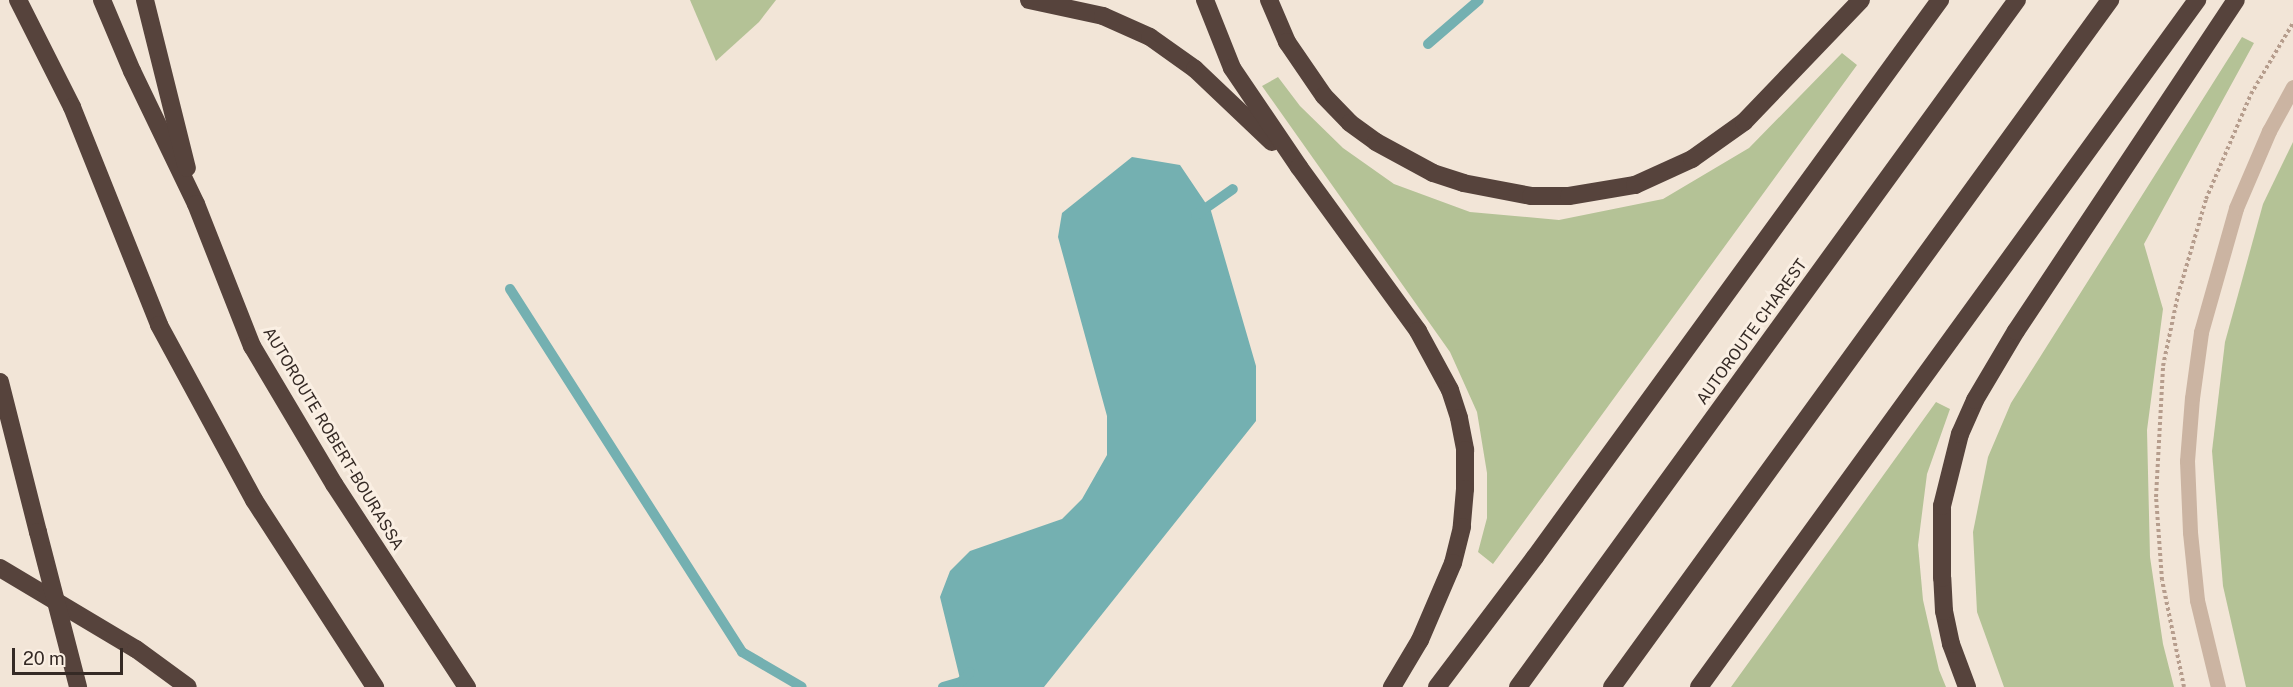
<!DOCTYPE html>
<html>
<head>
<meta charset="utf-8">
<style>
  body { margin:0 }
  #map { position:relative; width:2293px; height:687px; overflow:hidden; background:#f2e5d7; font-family:"Public Sans",sans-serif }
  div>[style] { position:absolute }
  .green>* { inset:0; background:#b4c296 }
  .water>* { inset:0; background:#74b0b1 }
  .stream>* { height:10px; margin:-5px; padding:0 5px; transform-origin:5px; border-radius:5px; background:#74b0b1 }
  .path>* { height:4px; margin-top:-2px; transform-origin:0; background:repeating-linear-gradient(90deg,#b69d8d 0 3px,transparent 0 6px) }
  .minor>* { height:15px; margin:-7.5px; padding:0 7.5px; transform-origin:7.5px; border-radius:7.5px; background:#cbb4a2 }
  .highway>* { height:18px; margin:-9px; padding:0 9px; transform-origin:9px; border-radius:9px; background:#56433c }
  .highway-bridge>* { height:18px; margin:-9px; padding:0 9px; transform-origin:9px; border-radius:9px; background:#56433c }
  span { translate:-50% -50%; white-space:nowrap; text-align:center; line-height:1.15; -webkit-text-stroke:6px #faefe3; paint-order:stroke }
  .street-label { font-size:16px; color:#352a25 }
  .scale { position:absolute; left:12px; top:648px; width:111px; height:27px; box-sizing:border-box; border:3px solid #352a25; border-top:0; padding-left:8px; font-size:18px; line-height:21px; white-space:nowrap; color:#352a25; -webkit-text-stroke:4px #faefe3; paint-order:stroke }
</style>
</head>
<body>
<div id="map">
  <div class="green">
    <i style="clip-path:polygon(690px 0,776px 0,759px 22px,716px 61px)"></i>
    <i style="clip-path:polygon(2242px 37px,2254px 43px,2144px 244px,2163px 309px,2147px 430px,2150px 557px,2163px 644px,2174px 687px,2004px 687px,1977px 612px,1973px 532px,1988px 457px,2011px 403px)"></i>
    <i style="clip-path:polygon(1842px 53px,1857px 65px,1493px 564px,1478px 552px,1487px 518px,1487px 473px,1477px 412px,1450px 352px,1262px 86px,1278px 77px,1300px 106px,1343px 148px,1394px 184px,1470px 212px,1559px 220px,1663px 199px,1749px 148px)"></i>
    <i style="clip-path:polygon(2293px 142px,2293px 687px,2246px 687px,2223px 586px,2212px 451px,2225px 342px,2263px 204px)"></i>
    <i style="clip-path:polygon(1936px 402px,1950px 409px,1927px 474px,1918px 545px,1923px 600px,1939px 670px,1946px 687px,1731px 687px)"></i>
  </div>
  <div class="water">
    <i style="clip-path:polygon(1132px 157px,1180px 165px,1211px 211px,1256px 366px,1256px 421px,1044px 687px,962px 687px,940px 597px,950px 571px,970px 551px,1062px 519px,1082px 499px,1107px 455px,1107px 416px,1058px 237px,1062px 213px)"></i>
  </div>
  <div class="stream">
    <i style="left:1428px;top:44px;width:67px;rotate:-40.8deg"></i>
    <i style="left:1196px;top:215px;width:45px;rotate:-35.1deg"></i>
    <i style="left:510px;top:289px;width:431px;rotate:57.4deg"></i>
    <i style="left:742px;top:652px;width:69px;rotate:30.3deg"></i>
    <i style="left:943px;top:687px;width:19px;rotate:-16deg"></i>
    <i style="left:961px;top:682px;width:13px;rotate:-48deg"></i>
  </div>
  <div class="path">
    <i style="left:2184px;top:687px;width:109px;rotate:-101.6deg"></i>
    <i style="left:2162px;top:580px;width:83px;rotate:-94.1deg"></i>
    <i style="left:2156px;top:497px;width:131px;rotate:-86.9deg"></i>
    <i style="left:2163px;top:366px;width:73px;rotate:-78.1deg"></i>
    <i style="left:2178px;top:295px;width:100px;rotate:-73.7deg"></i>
    <i style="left:2206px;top:199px;width:114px;rotate:-66.8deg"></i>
    <i style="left:2251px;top:94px;width:82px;rotate:-59.4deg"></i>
  </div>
  <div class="minor">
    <i style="left:2218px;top:687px;width:89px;rotate:-103.6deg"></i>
    <i style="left:2197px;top:600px;width:68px;rotate:-95.9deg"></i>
    <i style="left:2190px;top:532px;width:71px;rotate:-92.4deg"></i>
    <i style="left:2187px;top:461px;width:63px;rotate:-85.5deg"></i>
    <i style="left:2192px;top:398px;width:67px;rotate:-82.2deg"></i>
    <i style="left:2201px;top:332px;width:129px;rotate:-74.2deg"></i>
    <i style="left:2236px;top:208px;width:84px;rotate:-66.8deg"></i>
    <i style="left:2269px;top:131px;width:50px;rotate:-61.4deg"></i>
  </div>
  <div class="highway">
    <i style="left:18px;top:0;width:120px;rotate:63.2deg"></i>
    <i style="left:72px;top:107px;width:235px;rotate:68.2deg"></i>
    <i style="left:159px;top:325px;width:199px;rotate:61.5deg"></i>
    <i style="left:254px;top:500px;width:223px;rotate:57.1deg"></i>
    <i style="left:102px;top:0;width:77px;rotate:67.1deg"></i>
    <i style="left:132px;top:71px;width:148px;rotate:64.3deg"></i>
    <i style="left:196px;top:204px;width:153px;rotate:68.5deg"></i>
    <i style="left:252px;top:346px;width:161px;rotate:59.3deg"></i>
    <i style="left:334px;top:484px;width:243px;rotate:56.8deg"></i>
    <i style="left:145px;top:0;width:173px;rotate:76deg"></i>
    <i style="left:1029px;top:0;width:76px;rotate:12.2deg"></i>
    <i style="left:1103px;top:16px;width:51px;rotate:24.1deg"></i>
    <i style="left:1150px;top:37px;width:55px;rotate:35.4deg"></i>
    <i style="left:1195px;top:69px;width:106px;rotate:43.5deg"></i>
    <i style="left:1205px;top:0;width:73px;rotate:68.3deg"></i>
    <i style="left:1232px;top:68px;width:120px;rotate:55.9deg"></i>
    <i style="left:1299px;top:167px;width:203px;rotate:54deg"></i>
    <i style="left:1418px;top:331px;width:67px;rotate:61.5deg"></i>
    <i style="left:1450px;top:390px;width:29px;rotate:72deg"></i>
    <i style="left:1459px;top:418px;width:33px;rotate:79deg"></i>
    <i style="left:1465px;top:450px;width:39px;rotate:90deg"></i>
    <i style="left:1465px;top:489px;width:38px;rotate:95deg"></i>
    <i style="left:1462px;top:527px;width:37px;rotate:104deg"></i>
    <i style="left:1453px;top:563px;width:84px;rotate:113.2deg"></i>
    <i style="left:1420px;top:640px;width:55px;rotate:120.8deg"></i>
    <i style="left:1269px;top:0;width:46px;rotate:66.8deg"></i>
    <i style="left:1287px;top:42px;width:65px;rotate:55.6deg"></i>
    <i style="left:1324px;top:96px;width:37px;rotate:46deg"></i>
    <i style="left:1350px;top:123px;width:32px;rotate:36deg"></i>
    <i style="left:1376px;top:142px;width:65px;rotate:28.5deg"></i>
    <i style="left:1433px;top:173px;width:32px;rotate:18deg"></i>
    <i style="left:1463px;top:183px;width:69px;rotate:10.8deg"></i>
    <i style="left:1531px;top:196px;width:38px"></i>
    <i style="left:1569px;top:196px;width:67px;rotate:-9.5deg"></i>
    <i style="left:1635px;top:185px;width:63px;rotate:-24.5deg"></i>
    <i style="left:1692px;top:159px;width:64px;rotate:-35.4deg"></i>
    <i style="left:1744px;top:122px;width:169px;rotate:-46.2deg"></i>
    <i style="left:0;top:382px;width:155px;rotate:75.8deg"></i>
    <i style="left:0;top:568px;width:158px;rotate:30.8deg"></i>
    <i style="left:136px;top:649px;width:64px;rotate:36.2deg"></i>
    <i style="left:1437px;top:687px;width:163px;rotate:-53deg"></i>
    <i style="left:1535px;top:557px;width:689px;rotate:-53.98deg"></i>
    <i style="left:1518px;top:687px;width:849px;rotate:-54.01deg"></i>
    <i style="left:1612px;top:687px;width:849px;rotate:-54.06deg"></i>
    <i style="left:1699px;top:687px;width:849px;rotate:-54.06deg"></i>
    <i style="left:1967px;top:687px;width:46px;rotate:-110.4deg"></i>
    <i style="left:1951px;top:644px;width:34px;rotate:-102deg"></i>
    <i style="left:1944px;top:611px;width:33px;rotate:-93deg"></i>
    <i style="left:1942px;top:578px;width:72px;rotate:-90deg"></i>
    <i style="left:1942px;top:506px;width:74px;rotate:-76deg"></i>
    <i style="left:1960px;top:434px;width:37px;rotate:-66deg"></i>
    <i style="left:1975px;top:400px;width:80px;rotate:-59.3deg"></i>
    <i style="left:2016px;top:331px;width:397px;rotate:-56.4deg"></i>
  </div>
  <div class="highway-bridge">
    <i style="left:38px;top:532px;width:160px;rotate:75.5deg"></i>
  </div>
  <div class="street-label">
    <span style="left:1752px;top:332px;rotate:-54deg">AUTOROUTE CHAREST</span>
    <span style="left:333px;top:439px;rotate:59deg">AUTOROUTE ROBERT-BOURASSA</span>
  </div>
  <div class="scale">20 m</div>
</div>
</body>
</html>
